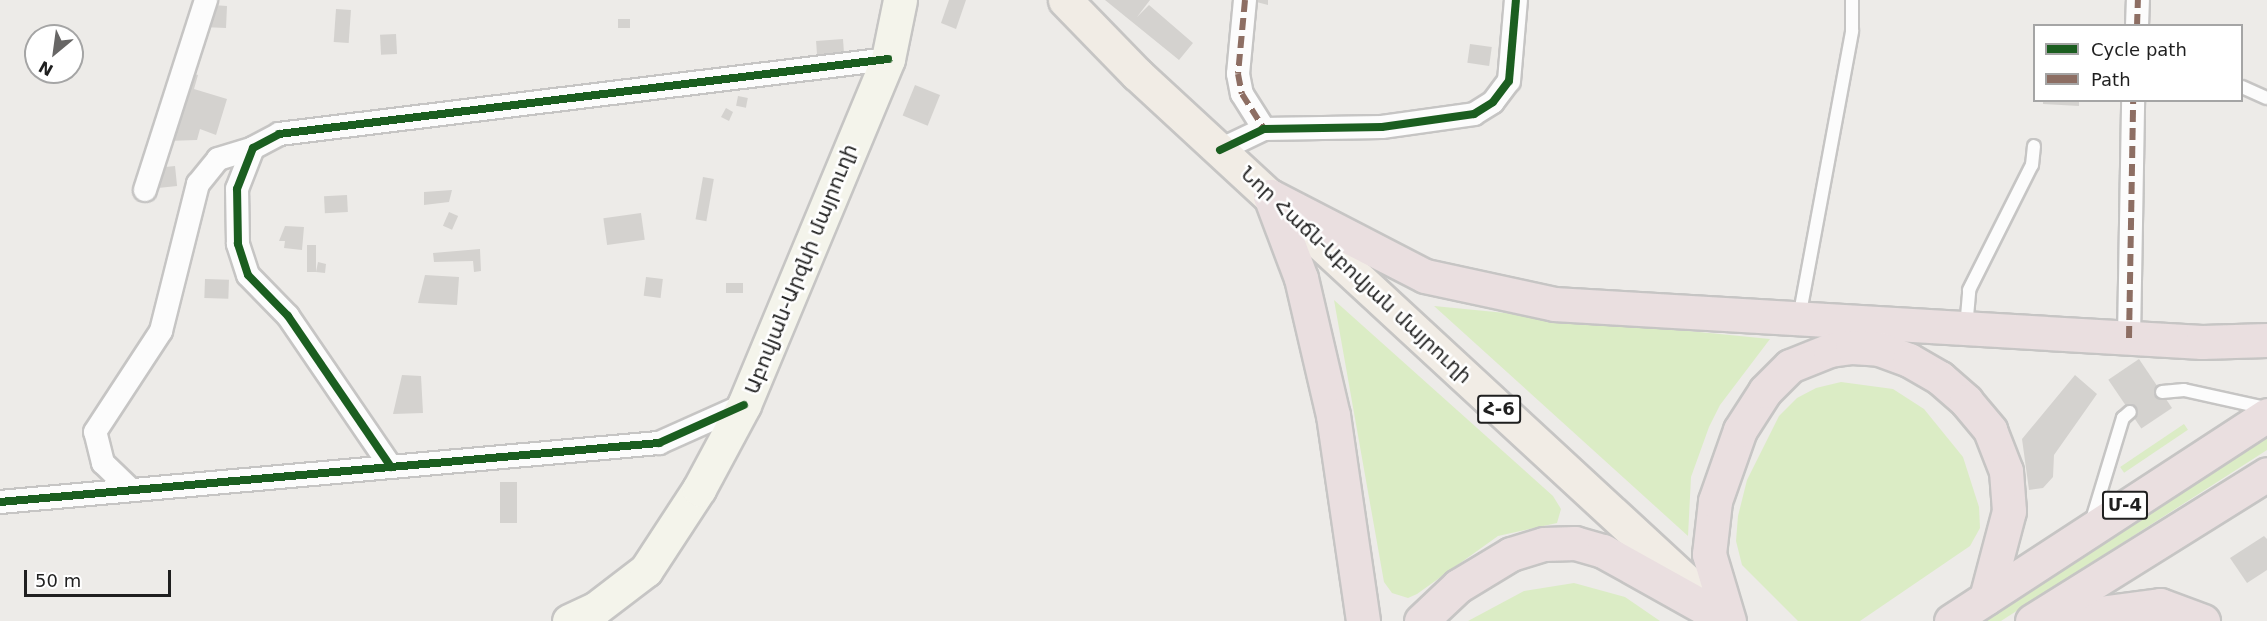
<!DOCTYPE html>
<html>
<head>
<meta charset="utf-8">
<style>
  body { margin:0 }
  #map { position:relative; width:2267px; height:621px; overflow:hidden; background:#edebe8; font-family:"DejaVu Sans","Noto Sans Armenian",sans-serif }
  div>[style] { position:absolute }
  .grass>* { inset:0; background:#dbecc5; transform-origin:0 0 }
  .building>* { inset:0; background:#d4d2cf; transform-origin:0 0 }
  .roads { filter:drop-shadow(2px 0 #c6c5c4) drop-shadow(-2px 0 #c6c5c4) drop-shadow(0 2px #c6c5c4) drop-shadow(0 -2px #c6c5c4) }
  .lane>* { height:12px; margin:-6px; padding:0 6px; transform-origin:6px; border-radius:6px; background:#fcfcfc }
  .street>* { height:22px; margin:-11px; padding:0 11px; transform-origin:11px; border-radius:11px; background:#fcfcfc }
  .secondary>* { height:33px; margin:-16.5px; padding:0 16.5px; transform-origin:16.5px; border-radius:16.5px; background:#f4f4eb }
  .primary>* { height:33px; margin:-16.5px; padding:0 16.5px; transform-origin:16.5px; border-radius:16.5px; background:#f1ece5 }
  .highway>* { height:33px; margin:-16.5px; padding:0 16.5px; transform-origin:16.5px; border-radius:16.5px; background:#eadfe0 }
  .quiet>* { height:6px; margin-top:-3px; transform-origin:0; background:repeating-linear-gradient(90deg,#8d6e63 0 12px,transparent 0 18px) }
  .cycleway>* { height:8px; margin:-4px; padding:0 4px; transform-origin:4px; border-radius:4px; background:#1b5e20 }
  span { translate:-50% -50%; white-space:nowrap; text-align:center; line-height:1.15; -webkit-text-stroke:5px #fff; paint-order:stroke }
  .shield-label span { padding:2px 4px; background:#fff; border:2px solid; border-radius:4px; -webkit-text-stroke-width:0 }
  .shield-label { font-size:18px; color:#1f1f1f; font-weight:700 }
  .street-label { font-size:20px; color:#1f1f1f }
  .legend { position:absolute; left:2033px; top:24px; width:210px; height:78px; box-sizing:border-box; background:#fff; border:2px solid #a5a5a5; margin:0; padding:8px 10px; list-style:none; font-size:18px; color:#1f1f1f }
  .legend li { display:flex; align-items:center; gap:12px; height:30px }
  .legend b { width:30px; border:2px solid #a5a5a5 }
  .north { position:absolute; left:24px; top:24px; width:60px; height:60px; box-sizing:border-box; background:#fff; border:2px solid #a5a5a5; border-radius:50%; rotate:209deg; font-size:16px; font-weight:700; line-height:24px; text-align:center; color:#1f1f1f }
  .north::after { content:''; display:block; margin:auto; width:21px; height:27px; background:#676665; clip-path:polygon(50% 0,100% 100%,50% 72%,0 100%) }
  .scale { position:absolute; left:24px; top:570px; width:147px; height:27px; box-sizing:border-box; border:3px solid #1f1f1f; border-top:0; padding-left:8px; font-size:18px; line-height:21px; white-space:nowrap; color:#1f1f1f; -webkit-text-stroke:4px #fff; paint-order:stroke }
</style>
</head>
<body>
<div id="map">
  <div class="grass">
    <i style="clip-path:polygon(1334px 300px,1553px 496px,1561px 509px,1557px 523px,1498px 536px,1417px 594px,1408px 598px,1392px 593px,1384px 582px)"></i>
    <i style="clip-path:polygon(1434px 306px,1770px 339px,1720px 405px,1709px 427px,1691px 477px,1688px 536px)"></i>
    <i style="clip-path:polygon(1841px 382px,1893px 389px,1924px 409px,1963px 457px,1979px 507px,1980px 528px,1970px 546px,1860px 621px,1798px 621px,1742px 565px,1736px 541px,1738px 516px,1747px 480px,1779px 416px,1797px 398px,1816px 388px)"></i>
    <i style="left:2184px;top:424px;width:7px;height:77px;rotate:56deg"></i>
    <i style="clip-path:polygon(2267px 433px,2267px 450px,2001px 621px,1970px 621px)"></i>
    <i style="clip-path:polygon(1574px 583px,1625px 597px,1660px 621px,1468px 621px,1524px 591px)"></i>
  </div>
  <div class="building">
    <i style="clip-path:polygon(949px 0,966px 0,956px 29px,941px 23px)"></i>
    <i style="clip-path:polygon(1105px 0,1150px 0,1137px 17px,1149px 5px,1193px 43px,1179px 60px)"></i>
    <i style="clip-path:polygon(1249px 0,1268px 0,1268px 5px)"></i>
    <i style="clip-path:polygon(213px 5px,227px 6px,226px 28px,203px 27px)"></i>
    <i style="left:336px;top:9px;width:15px;height:33px;rotate:4deg"></i>
    <i style="left:618px;top:19px;width:12px;height:9px"></i>
    <i style="left:396px;top:34px;width:20px;height:16px;rotate:87deg"></i>
    <i style="left:843px;top:39px;width:16px;height:27px;rotate:86deg"></i>
    <i style="left:1470px;top:44px;width:22px;height:19px;rotate:8deg"></i>
    <i style="clip-path:polygon(189px 72px,198px 75px,194px 89px,227px 99px,216px 135px,200px 129px,197px 140px,167px 141px)"></i>
    <i style="left:915px;top:85px;width:27px;height:33px;rotate:22deg"></i>
    <i style="left:738px;top:96px;width:10px;height:10px;rotate:11deg"></i>
    <i style="clip-path:polygon(2043px 100px,2079px 100px,2079px 106px,2043px 104px)"></i>
    <i style="clip-path:polygon(726px 108px,733px 112px,729px 121px,721px 117px)"></i>
    <i style="left:175px;top:166px;width:20px;height:19px;rotate:84deg"></i>
    <i style="left:703px;top:177px;width:11px;height:43px;rotate:10deg"></i>
    <i style="clip-path:polygon(452px 190px,449px 202px,424px 205px,424px 192px)"></i>
    <i style="left:347px;top:195px;width:17px;height:23px;rotate:87deg"></i>
    <i style="left:449px;top:212px;width:10px;height:15px;rotate:24deg"></i>
    <i style="left:641px;top:213px;width:27px;height:38px;rotate:82deg"></i>
    <i style="clip-path:polygon(285px 226px,304px 227px,302px 250px,284px 248px,285px 241px,279px 241px)"></i>
    <i style="left:307px;top:245px;width:9px;height:27px"></i>
    <i style="clip-path:polygon(480px 249px,481px 271px,474px 272px,473px 261px,434px 262px,433px 253px)"></i>
    <i style="clip-path:polygon(318px 262px,326px 264px,325px 273px,316px 272px)"></i>
    <i style="clip-path:polygon(425px 275px,459px 277px,457px 305px,418px 303px)"></i>
    <i style="left:646px;top:277px;width:17px;height:19px;rotate:7deg"></i>
    <i style="left:205px;top:279px;width:24px;height:19px;rotate:2deg"></i>
    <i style="left:726px;top:283px;width:17px;height:10px"></i>
    <i style="left:2139px;top:359px;width:59px;height:37px;rotate:56deg"></i>
    <i style="clip-path:polygon(402px 375px,421px 376px,423px 413px,393px 414px)"></i>
    <i style="clip-path:polygon(2075px 375px,2097px 394px,2054px 455px,2053px 477px,2043px 488px,2029px 490px,2022px 439px)"></i>
    <i style="left:500px;top:482px;width:17px;height:41px"></i>
    <i style="clip-path:polygon(2264px 536px,2267px 539px,2267px 570px,2247px 583px,2230px 558px)"></i>
  </div>
  <div class="roads">
    <div class="lane">
      <i style="left:2242px;top:87px;width:27px;rotate:24deg"></i>
      <i style="left:1799px;top:318px;width:292px;rotate:-79.5deg"></i>
      <i style="left:1852px;top:31px;width:31px;rotate:-90deg"></i>
      <i style="left:1966px;top:328px;width:38px;rotate:-85deg"></i>
      <i style="left:1969px;top:290px;width:140px;rotate:-63.3deg"></i>
      <i style="left:2032px;top:165px;width:19px;rotate:-84deg"></i>
      <i style="left:2162px;top:392px;width:22px;rotate:-5deg"></i>
      <i style="left:2184px;top:390px;width:84px;rotate:12.4deg"></i>
      <i style="left:2091px;top:523px;width:110px;rotate:-73.1deg"></i>
      <i style="left:2123px;top:418px;width:9px;rotate:-41deg"></i>
    </div>
    <div class="street">
      <i style="left:1245px;top:0;width:74px;rotate:95.4deg"></i>
      <i style="left:1238px;top:74px;width:20px;rotate:79deg"></i>
      <i style="left:1242px;top:94px;width:41px;rotate:57.8deg"></i>
      <i style="left:2137px;top:26px;width:26px;rotate:-88deg"></i>
      <i style="left:1220px;top:150px;width:49px;rotate:-25.5deg"></i>
      <i style="left:1264px;top:129px;width:118px;rotate:-1deg"></i>
      <i style="left:1382px;top:127px;width:93px;rotate:-8deg"></i>
      <i style="left:1474px;top:114px;width:22px;rotate:-32deg"></i>
      <i style="left:1493px;top:102px;width:26px;rotate:-53deg"></i>
      <i style="left:1509px;top:81px;width:81px;rotate:-85.1deg"></i>
      <i style="left:145px;top:190px;width:200px;rotate:-72.2deg"></i>
      <i style="left:2129px;top:338px;width:238px;rotate:-89deg"></i>
      <i style="left:391px;top:467px;width:183px;rotate:-124.3deg"></i>
      <i style="left:288px;top:316px;width:57px;rotate:-134.3deg"></i>
      <i style="left:248px;top:275px;width:33px;rotate:-108deg"></i>
      <i style="left:238px;top:244px;width:55px;rotate:-91deg"></i>
      <i style="left:237px;top:189px;width:44px;rotate:-68.7deg"></i>
      <i style="left:253px;top:148px;width:30px;rotate:-28deg"></i>
      <i style="left:279px;top:134px;width:614px;rotate:-7.02deg"></i>
      <i style="left:131px;top:490px;width:39px;rotate:-136deg"></i>
      <i style="left:103px;top:463px;width:32px;rotate:-104deg"></i>
      <i style="left:95px;top:432px;width:121px;rotate:-56.8deg"></i>
      <i style="left:161px;top:331px;width:152px;rotate:-75.9deg"></i>
      <i style="left:198px;top:184px;width:32px;rotate:-51deg"></i>
      <i style="left:218px;top:159px;width:37px;rotate:-17deg"></i>
      <i style="left:0;top:502px;width:662px;rotate:-5.12deg"></i>
      <i style="left:659px;top:443px;width:93px;rotate:-24.1deg"></i>
    </div>
    <div class="secondary">
      <i style="left:569px;top:621px;width:29px;rotate:-25deg"></i>
      <i style="left:595px;top:609px;width:64px;rotate:-37.4deg"></i>
      <i style="left:646px;top:570px;width:97px;rotate:-56.8deg"></i>
      <i style="left:699px;top:489px;width:95px;rotate:-61.8deg"></i>
      <i style="left:744px;top:405px;width:375px;rotate:-67.4deg"></i>
      <i style="left:888px;top:59px;width:60px;rotate:-78.5deg"></i>
    </div>
    <div class="primary">
      <i style="left:1065px;top:0;width:103px;rotate:45.8deg"></i>
      <i style="left:1137px;top:74px;width:780px;rotate:42.71deg"></i>
    </div>
    <div class="highway">
      <i style="left:1270px;top:196px;width:174px;rotate:27.3deg"></i>
      <i style="left:1425px;top:276px;width:132px;rotate:12.2deg"></i>
      <i style="left:1554px;top:304px;width:649px;rotate:3.36deg"></i>
      <i style="left:2202px;top:342px;width:65px;rotate:-1.8deg"></i>
      <i style="left:1270px;top:196px;width:88px;rotate:69.3deg"></i>
      <i style="left:1301px;top:278px;width:141px;rotate:76.9deg"></i>
      <i style="left:1333px;top:415px;width:208px;rotate:81.7deg"></i>
      <i style="left:2046px;top:620px;width:115px;rotate:-7.5deg"></i>
      <i style="left:2160px;top:605px;width:46px;rotate:20.4deg"></i>
      <i style="left:1421px;top:621px;width:51px;rotate:-43.4deg"></i>
      <i style="left:1458px;top:586px;width:62px;rotate:-31.1deg"></i>
      <i style="left:1511px;top:554px;width:34px;rotate:-17deg"></i>
      <i style="left:1544px;top:544px;width:31px;rotate:-2deg"></i>
      <i style="left:1575px;top:543px;width:29px;rotate:16deg"></i>
      <i style="left:1603px;top:551px;width:143px;rotate:29.2deg"></i>
      <i style="left:1729px;top:621px;width:70px;rotate:-106.6deg"></i>
      <i style="left:1709px;top:554px;width:53px;rotate:-83.5deg"></i>
      <i style="left:1715px;top:501px;width:75px;rotate:-70.6deg"></i>
      <i style="left:1740px;top:430px;width:46px;rotate:-57.3deg"></i>
      <i style="left:1765px;top:391px;width:35px;rotate:-45deg"></i>
      <i style="left:1790px;top:366px;width:43px;rotate:-21.8deg"></i>
      <i style="left:1830px;top:350px;width:22px;rotate:-8deg"></i>
      <i style="left:1852px;top:347px;width:27px;rotate:4deg"></i>
      <i style="left:1879px;top:349px;width:32px;rotate:20deg"></i>
      <i style="left:1909px;top:360px;width:36px;rotate:30deg"></i>
      <i style="left:1940px;top:378px;width:35px;rotate:41deg"></i>
      <i style="left:1966px;top:401px;width:38px;rotate:50deg"></i>
      <i style="left:1990px;top:430px;width:44px;rotate:68.7deg"></i>
      <i style="left:2006px;top:471px;width:40px;rotate:85.7deg"></i>
      <i style="left:2009px;top:511px;width:90px;rotate:104.8deg"></i>
      <i style="left:1951px;top:621px;width:377px;rotate:-33.1deg"></i>
      <i style="left:2032px;top:621px;width:277px;rotate:-32deg"></i>
    </div>
  </div>
  <div class="quiet">
    <i style="left:1245px;top:0;width:74px;rotate:95.4deg"></i>
    <i style="left:1238px;top:74px;width:20px;rotate:79deg"></i>
    <i style="left:1242px;top:94px;width:41px;rotate:57.8deg"></i>
    <i style="left:2137px;top:26px;width:26px;rotate:-88deg"></i>
    <i style="left:2129px;top:338px;width:238px;rotate:-89deg"></i>
  </div>
  <div class="cycleway">
    <i style="left:1220px;top:150px;width:49px;rotate:-25.5deg"></i>
    <i style="left:1264px;top:129px;width:118px;rotate:-1deg"></i>
    <i style="left:1382px;top:127px;width:93px;rotate:-8deg"></i>
    <i style="left:1474px;top:114px;width:22px;rotate:-32deg"></i>
    <i style="left:1493px;top:102px;width:26px;rotate:-53deg"></i>
    <i style="left:1509px;top:81px;width:81px;rotate:-85.1deg"></i>
    <i style="left:391px;top:467px;width:183px;rotate:-124.3deg"></i>
    <i style="left:288px;top:316px;width:57px;rotate:-134.3deg"></i>
    <i style="left:248px;top:275px;width:33px;rotate:-108deg"></i>
    <i style="left:238px;top:244px;width:55px;rotate:-91deg"></i>
    <i style="left:237px;top:189px;width:44px;rotate:-68.7deg"></i>
    <i style="left:253px;top:148px;width:30px;rotate:-28deg"></i>
    <i style="left:279px;top:134px;width:614px;rotate:-7.02deg"></i>
    <i style="left:0;top:502px;width:662px;rotate:-5.12deg"></i>
    <i style="left:659px;top:443px;width:93px;rotate:-24.1deg"></i>
  </div>
  <div class="shield-label">
    <span style="left:1499px;top:409px">Հ-6</span>
    <span style="left:2125px;top:505px">Մ-4</span>
  </div>
  <div class="street-label">
    <span style="left:801px;top:269px;rotate:-68deg">Աբովյան-Արզնի մայրուղի</span>
    <span style="left:1356px;top:275px;rotate:43deg">Նոր Հաճն-Աբովյան մայրուղի</span>
  </div>
  <ul class="legend">
  <li><b style="height:8px;background:#1b5e20"></b>Cycle path</li>
  <li><b style="height:8px;background:#8d6e63"></b>Path</li>
  </ul>
  <div class="north">N</div>
  <div class="scale">50 m</div>
</div>
</body>
</html>
